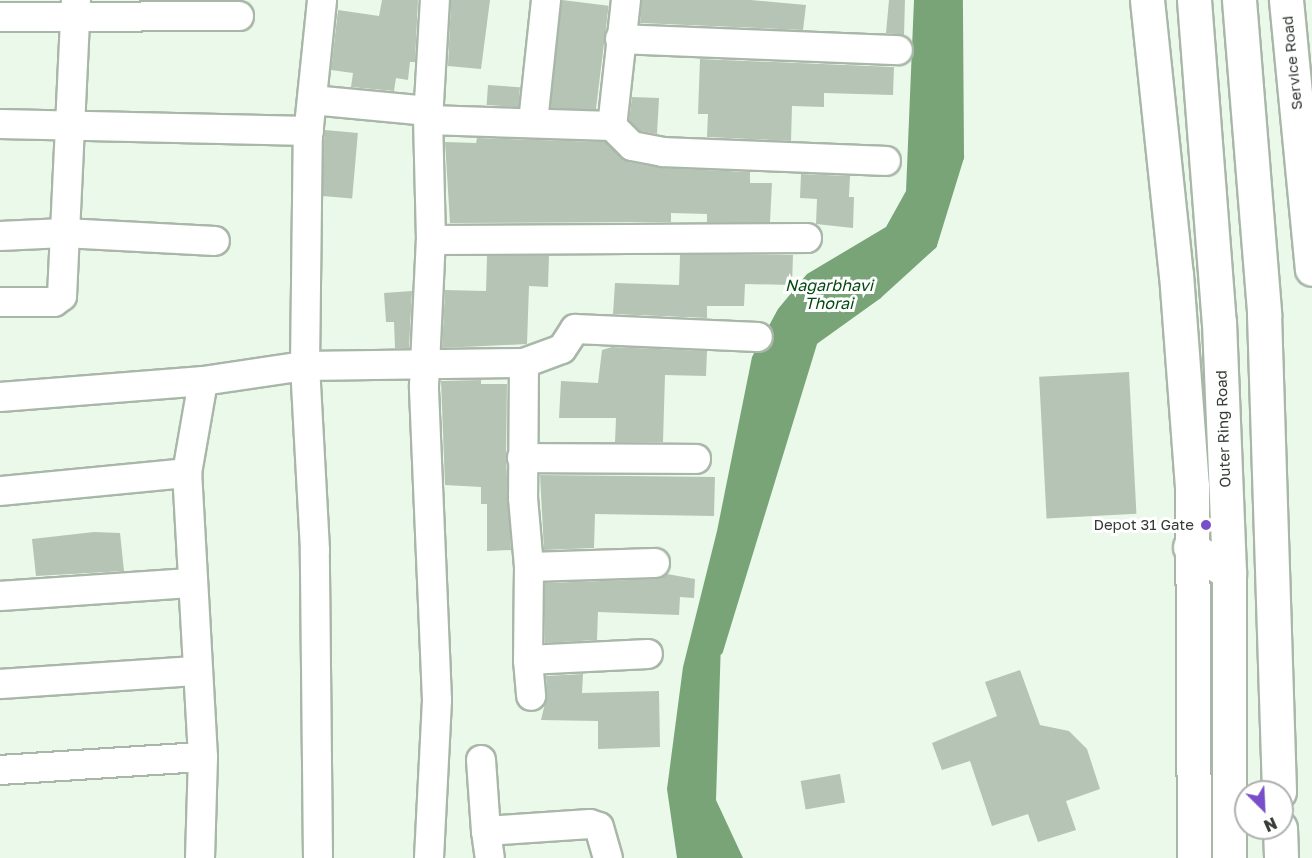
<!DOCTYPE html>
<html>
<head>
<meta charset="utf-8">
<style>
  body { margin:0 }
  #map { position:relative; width:1312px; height:858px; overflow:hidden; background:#ebf9ea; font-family:"Golos Text",sans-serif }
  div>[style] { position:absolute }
  .water>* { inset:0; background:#78a478 }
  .stream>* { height:8px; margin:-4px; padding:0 4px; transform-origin:4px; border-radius:4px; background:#78a478 }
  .building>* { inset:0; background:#b6c4b5; transform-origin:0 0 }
  .roads { filter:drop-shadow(2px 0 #a9b7a9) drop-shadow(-2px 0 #a9b7a9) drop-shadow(0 2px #a9b7a9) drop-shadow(0 -2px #a9b7a9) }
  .street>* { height:28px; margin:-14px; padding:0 14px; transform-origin:14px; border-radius:14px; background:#fff }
  .secondary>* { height:33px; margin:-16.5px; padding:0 16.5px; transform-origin:16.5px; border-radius:16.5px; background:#fff }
  .highway>* { height:33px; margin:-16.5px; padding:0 16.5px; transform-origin:16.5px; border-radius:16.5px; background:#fff }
  .dots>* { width:16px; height:16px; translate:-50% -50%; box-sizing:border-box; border:3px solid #fff; border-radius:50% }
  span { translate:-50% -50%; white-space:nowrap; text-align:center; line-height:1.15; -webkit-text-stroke:6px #fff; paint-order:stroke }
  .street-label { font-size:15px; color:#363c36 }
  .poi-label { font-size:15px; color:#363c36 }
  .right { translate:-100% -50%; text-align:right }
  .water-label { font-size:16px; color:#034a10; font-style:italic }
  .north { position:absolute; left:1234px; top:780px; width:60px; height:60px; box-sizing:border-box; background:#fff; border:2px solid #afb1af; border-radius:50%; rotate:156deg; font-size:16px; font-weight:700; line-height:24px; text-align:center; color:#363c36 }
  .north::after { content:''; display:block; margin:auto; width:21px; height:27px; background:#784fc8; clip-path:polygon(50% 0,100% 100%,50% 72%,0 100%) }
</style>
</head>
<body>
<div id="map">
  <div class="water">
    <i style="clip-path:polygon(914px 0,959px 0,960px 157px,933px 245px,875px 297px,814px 341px,721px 641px,716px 800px,743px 858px,677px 858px,667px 789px,683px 667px,717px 531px,752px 357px,778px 309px,807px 274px,886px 227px,906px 191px)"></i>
  </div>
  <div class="stream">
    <i style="left:719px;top:651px;width:324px;rotate:-73deg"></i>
    <i style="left:814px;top:341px;width:79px;rotate:-35.7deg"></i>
    <i style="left:878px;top:295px;width:74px;rotate:-42.3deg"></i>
    <i style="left:933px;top:245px;width:92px;rotate:-72.9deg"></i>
    <i style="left:960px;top:157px;width:157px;rotate:-90.4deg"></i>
  </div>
  <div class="building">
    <i style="clip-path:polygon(382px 0,418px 0,415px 62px,410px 62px,408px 80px,396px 78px,394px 91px,351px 87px,353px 73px,331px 70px,338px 10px,379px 16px)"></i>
    <i style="clip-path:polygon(451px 0,490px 0,481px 69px,448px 66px)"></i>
    <i style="left:562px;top:0;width:47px;height:109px;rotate:7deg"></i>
    <i style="clip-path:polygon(642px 0,751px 0,806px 5px,803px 30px,640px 23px)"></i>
    <i style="clip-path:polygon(889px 0,905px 0,904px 35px,886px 33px)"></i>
    <i style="clip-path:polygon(700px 59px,894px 67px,893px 95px,824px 93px,824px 107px,792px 106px,791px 141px,707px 137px,708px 114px,698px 114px)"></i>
    <i style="left:488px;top:85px;width:32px;height:20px;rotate:4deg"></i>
    <i style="clip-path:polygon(632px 97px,659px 98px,657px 134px,640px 131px,629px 120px)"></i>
    <i style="left:325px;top:130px;width:33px;height:66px;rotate:5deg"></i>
    <i style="clip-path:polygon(477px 138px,605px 142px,629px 162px,662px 168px,750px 172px,750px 183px,772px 183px,770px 222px,707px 222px,707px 214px,671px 213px,671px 222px,450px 223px,445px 142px,476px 143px)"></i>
    <i style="clip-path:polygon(801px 174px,850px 176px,849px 197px,854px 197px,853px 228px,816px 224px,817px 199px,800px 198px)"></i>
    <i style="clip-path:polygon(680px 255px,793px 255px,792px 285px,745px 284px,744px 306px,707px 306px,707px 318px,613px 314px,615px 283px,679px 285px)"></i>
    <i style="clip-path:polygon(487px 256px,549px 256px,548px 287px,529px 286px,527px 344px,442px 348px,445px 290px,486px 291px)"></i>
    <i style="clip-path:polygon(412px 291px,409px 348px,395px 348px,394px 322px,386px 322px,384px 293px)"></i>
    <i style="clip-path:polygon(612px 347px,707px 351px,706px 376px,665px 375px,663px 442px,615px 442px,616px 418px,559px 418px,561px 381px,598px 383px,602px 350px)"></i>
    <i style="left:1129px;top:372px;width:142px;height:90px;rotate:87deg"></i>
    <i style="clip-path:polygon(481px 380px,481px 384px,507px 384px,506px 458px,511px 550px,487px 551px,487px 504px,481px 504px,481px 487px,445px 485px,441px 381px)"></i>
    <i style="clip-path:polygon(540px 475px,715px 477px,714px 516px,595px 514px,594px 548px,544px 550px)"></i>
    <i style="clip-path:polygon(94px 532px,120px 533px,124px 571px,36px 576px,32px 539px)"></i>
    <i style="clip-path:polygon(667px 574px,695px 579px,694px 598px,680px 597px,679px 615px,598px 612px,597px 640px,545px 643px,545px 583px,656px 579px)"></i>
    <i style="clip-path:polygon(1020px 670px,1040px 725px,1069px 731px,1087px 749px,1100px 789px,1066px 801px,1076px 830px,1038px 842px,1028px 814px,992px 826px,970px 761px,942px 770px,932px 743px,997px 716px,985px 682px)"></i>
    <i style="clip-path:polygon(583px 674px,582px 693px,659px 691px,660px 747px,598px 749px,598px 721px,541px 720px,547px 695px,546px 676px)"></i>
    <i style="left:840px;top:774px;width:29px;height:40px;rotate:80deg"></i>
  </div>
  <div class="roads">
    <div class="street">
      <i style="left:626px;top:0;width:127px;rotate:96.3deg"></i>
      <i style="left:612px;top:126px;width:28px;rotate:45deg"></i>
      <i style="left:632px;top:146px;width:32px;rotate:11deg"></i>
      <i style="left:663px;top:152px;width:223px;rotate:2.3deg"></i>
      <i style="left:0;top:17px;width:239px;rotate:-0.2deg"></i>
      <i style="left:620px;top:39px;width:278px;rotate:2.3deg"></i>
      <i style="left:312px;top:100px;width:117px;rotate:5.4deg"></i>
      <i style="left:428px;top:120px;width:184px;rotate:1.9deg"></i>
      <i style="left:533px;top:122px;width:123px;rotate:-83.9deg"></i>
      <i style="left:0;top:124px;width:309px;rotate:1.3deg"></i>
      <i style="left:0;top:236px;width:64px;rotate:-2.7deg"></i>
      <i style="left:64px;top:233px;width:151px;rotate:3deg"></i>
      <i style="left:431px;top:240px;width:376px;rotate:-0.3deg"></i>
      <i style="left:0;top:302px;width:54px"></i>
      <i style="left:54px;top:302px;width:10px;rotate:-37deg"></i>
      <i style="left:62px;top:296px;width:296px;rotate:-87.3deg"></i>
      <i style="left:524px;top:363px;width:135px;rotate:90.4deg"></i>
      <i style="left:523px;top:498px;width:69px;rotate:85deg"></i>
      <i style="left:529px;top:567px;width:126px;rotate:-1.8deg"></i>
      <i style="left:0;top:397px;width:204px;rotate:-4.5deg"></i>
      <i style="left:203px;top:381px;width:103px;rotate:-8.4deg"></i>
      <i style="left:305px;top:366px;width:219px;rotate:-0.8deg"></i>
      <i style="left:524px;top:363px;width:40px;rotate:-20.2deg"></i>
      <i style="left:562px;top:349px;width:24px;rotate:-57deg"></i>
      <i style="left:575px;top:329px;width:183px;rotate:2.5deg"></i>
      <i style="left:522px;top:458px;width:174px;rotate:0.3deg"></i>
      <i style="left:0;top:491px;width:188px;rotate:-5.5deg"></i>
      <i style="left:529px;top:567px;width:93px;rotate:90.6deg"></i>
      <i style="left:528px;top:660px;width:120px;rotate:-2.9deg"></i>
      <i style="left:0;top:596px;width:191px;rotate:-3.9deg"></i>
      <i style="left:528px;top:660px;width:36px;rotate:85deg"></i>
      <i style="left:0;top:684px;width:196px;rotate:-3.8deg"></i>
      <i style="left:481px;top:760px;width:71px;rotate:86deg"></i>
      <i style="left:486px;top:831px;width:104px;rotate:-3.9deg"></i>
      <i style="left:590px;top:824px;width:9px;rotate:18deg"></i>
      <i style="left:599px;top:827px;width:32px;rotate:74deg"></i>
      <i style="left:0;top:770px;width:203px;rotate:-3.7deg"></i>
      <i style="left:486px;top:831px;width:27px;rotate:82deg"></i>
      <i style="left:200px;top:858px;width:101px;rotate:-88.3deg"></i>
      <i style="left:203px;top:757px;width:284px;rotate:-93.2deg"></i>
      <i style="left:187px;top:473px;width:93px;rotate:-80.1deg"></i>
      <i style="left:318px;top:858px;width:308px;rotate:-90.6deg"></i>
      <i style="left:315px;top:550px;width:184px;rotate:-93.1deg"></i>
      <i style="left:305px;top:366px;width:230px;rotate:-89.3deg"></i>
      <i style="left:308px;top:136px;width:137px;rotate:-84.1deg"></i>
      <i style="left:429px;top:858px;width:158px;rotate:-87.1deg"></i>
      <i style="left:437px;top:700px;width:314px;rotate:-92.4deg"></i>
      <i style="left:424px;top:386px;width:146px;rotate:-87.3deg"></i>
      <i style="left:431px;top:240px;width:120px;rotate:-91.4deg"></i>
      <i style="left:428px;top:120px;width:120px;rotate:-86.7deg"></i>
    </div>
    <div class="secondary">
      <i style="left:1147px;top:0;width:276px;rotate:84deg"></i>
      <i style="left:1176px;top:274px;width:213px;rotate:85.7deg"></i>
      <i style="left:1192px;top:486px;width:372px;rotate:89.7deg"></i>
      <i style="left:1286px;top:0;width:270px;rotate:84.5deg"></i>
    </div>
    <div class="highway">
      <i style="left:1194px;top:0;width:323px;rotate:85.6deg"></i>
      <i style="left:1219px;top:322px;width:251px;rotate:87.7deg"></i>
      <i style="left:1229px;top:573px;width:285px;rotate:90deg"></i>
      <i style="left:1239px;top:0;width:315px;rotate:85.4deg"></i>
      <i style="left:1264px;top:314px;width:478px;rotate:88.2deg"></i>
      <i style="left:1190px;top:547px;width:47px;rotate:33.7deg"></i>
      <i style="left:1280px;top:828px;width:30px;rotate:88deg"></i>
    </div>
  </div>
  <div class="dots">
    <i style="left:1206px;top:525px;background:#784fc8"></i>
  </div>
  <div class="street-label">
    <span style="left:1292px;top:63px;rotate:-96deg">Service Road</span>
    <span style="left:1223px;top:429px;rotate:-92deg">Outer Ring Road</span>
  </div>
  <div class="poi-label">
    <span class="right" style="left:1194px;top:525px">Depot 31 Gate</span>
  </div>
  <div class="water-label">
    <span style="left:829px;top:294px">Nagarbhavi<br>Thorai</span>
  </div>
  <div class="north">N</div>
</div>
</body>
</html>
